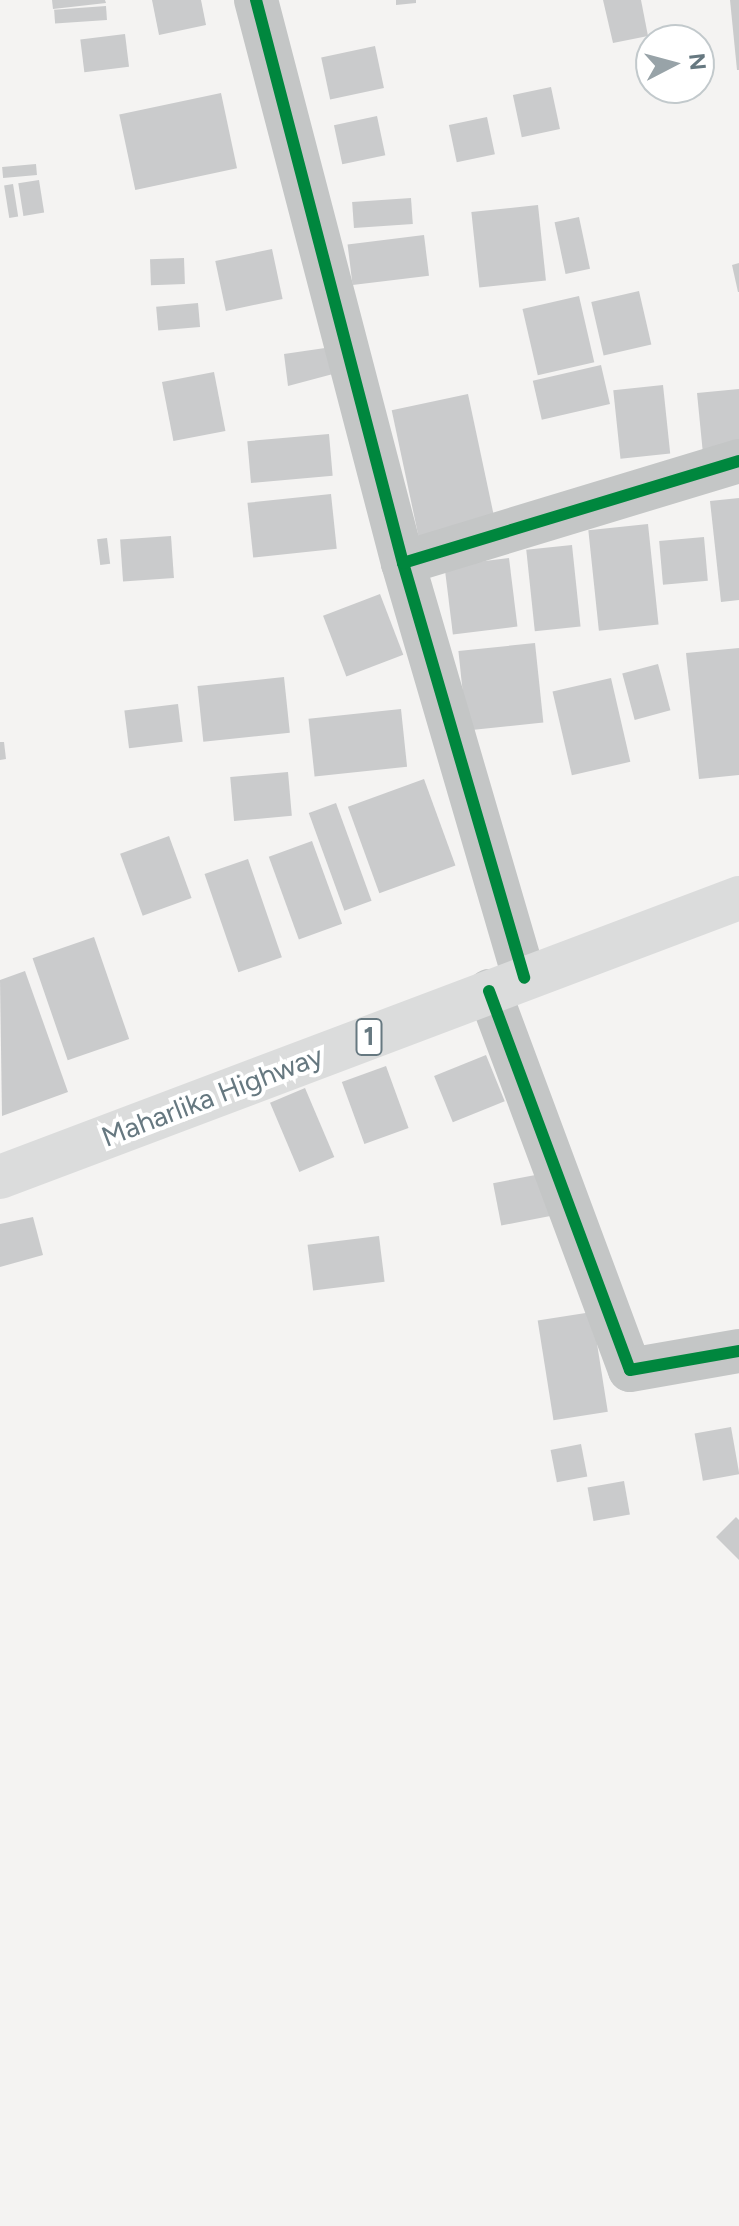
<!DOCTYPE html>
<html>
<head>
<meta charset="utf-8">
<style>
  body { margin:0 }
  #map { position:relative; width:739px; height:2226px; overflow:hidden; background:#f4f3f2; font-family:Figtree,sans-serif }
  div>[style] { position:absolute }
  .building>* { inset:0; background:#cacbcc; transform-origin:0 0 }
  .minor>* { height:44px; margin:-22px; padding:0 22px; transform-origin:22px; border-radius:22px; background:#c4c6c6 }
  .tertiary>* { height:44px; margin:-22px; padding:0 22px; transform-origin:22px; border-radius:22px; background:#c4c6c6 }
  .trunk>* { height:44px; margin:-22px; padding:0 22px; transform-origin:22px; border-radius:22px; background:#dbdcdc }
  .cycleway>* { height:12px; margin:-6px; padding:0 6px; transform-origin:6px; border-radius:6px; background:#00873e }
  span { translate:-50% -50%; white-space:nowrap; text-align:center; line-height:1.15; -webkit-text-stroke:8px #fff; paint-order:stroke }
  .shield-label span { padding:2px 6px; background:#fff; border:2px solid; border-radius:6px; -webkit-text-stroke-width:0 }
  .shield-label { font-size:26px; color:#667880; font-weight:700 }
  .street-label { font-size:28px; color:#667880 }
  .north { position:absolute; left:635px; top:24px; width:80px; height:80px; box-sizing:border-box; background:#fff; border:2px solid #c2c9cc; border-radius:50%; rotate:84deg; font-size:22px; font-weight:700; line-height:32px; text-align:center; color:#667880 }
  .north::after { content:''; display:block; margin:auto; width:28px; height:36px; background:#98a3a8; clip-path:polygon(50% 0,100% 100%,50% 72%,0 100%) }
</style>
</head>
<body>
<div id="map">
  <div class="building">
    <i style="clip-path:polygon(52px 0,105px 0,106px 3px,53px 9px)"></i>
    <i style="clip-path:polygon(152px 0,201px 0,206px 25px,159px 35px)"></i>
    <i style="clip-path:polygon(396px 0,416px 0,416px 3px,396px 5px)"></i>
    <i style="clip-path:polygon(603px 0,641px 0,648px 36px,613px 43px)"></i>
    <i style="clip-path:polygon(730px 0,739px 0,739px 70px,737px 70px)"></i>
    <i style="left:106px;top:6px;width:14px;height:52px;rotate:86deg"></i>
    <i style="left:125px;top:34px;width:33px;height:45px;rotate:83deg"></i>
    <i style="left:375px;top:46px;width:43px;height:55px;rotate:78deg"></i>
    <i style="left:551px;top:87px;width:43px;height:39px;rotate:78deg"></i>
    <i style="left:221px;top:93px;width:77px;height:104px;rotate:78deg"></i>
    <i style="left:377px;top:116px;width:40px;height:44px;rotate:78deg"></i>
    <i style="left:487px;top:117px;width:38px;height:39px;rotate:78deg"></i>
    <i style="left:36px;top:164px;width:11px;height:34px;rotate:85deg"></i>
    <i style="left:39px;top:180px;width:33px;height:21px;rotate:81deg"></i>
    <i style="left:13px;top:184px;width:33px;height:9px;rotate:81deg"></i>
    <i style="left:411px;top:198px;width:26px;height:59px;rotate:86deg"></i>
    <i style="left:538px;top:205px;width:76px;height:67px;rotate:84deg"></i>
    <i style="left:579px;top:217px;width:53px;height:25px;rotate:78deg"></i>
    <i style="left:424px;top:235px;width:41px;height:77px;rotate:83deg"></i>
    <i style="left:272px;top:249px;width:51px;height:58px;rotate:78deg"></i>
    <i style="left:184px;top:258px;width:26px;height:34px;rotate:88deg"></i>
    <i style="clip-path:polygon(739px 263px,739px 292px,738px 292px,732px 265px)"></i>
    <i style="left:639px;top:291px;width:55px;height:49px;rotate:77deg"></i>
    <i style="left:579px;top:296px;width:68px;height:58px;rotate:77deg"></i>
    <i style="left:198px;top:303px;width:24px;height:42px;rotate:85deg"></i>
    <i style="clip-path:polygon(325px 348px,333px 374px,288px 386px,284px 354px)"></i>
    <i style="left:601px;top:365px;width:40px;height:70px;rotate:77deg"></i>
    <i style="left:214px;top:372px;width:60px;height:53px;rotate:79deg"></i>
    <i style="left:663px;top:385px;width:69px;height:50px;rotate:84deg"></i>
    <i style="clip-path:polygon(739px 389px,739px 451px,703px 454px,697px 393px)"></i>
    <i style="left:468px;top:394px;width:130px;height:78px;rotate:78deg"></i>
    <i style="left:329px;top:434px;width:42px;height:82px;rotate:85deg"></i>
    <i style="left:331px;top:494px;width:55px;height:84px;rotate:84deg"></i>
    <i style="clip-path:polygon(739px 498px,739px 600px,721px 602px,710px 501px)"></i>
    <i style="left:648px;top:524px;width:101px;height:60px;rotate:84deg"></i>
    <i style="left:171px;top:536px;width:42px;height:51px;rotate:86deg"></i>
    <i style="left:704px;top:537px;width:44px;height:45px;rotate:85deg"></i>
    <i style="left:107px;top:538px;width:26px;height:10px;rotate:83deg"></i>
    <i style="left:572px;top:545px;width:82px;height:46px;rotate:84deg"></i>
    <i style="left:509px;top:558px;width:69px;height:65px;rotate:83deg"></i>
    <i style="left:380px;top:594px;width:65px;height:61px;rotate:69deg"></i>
    <i style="left:535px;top:643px;width:80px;height:77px;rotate:84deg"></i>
    <i style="clip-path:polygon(739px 648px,739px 775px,699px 779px,686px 653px)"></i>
    <i style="left:658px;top:664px;width:48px;height:37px;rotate:75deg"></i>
    <i style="left:284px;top:677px;width:56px;height:87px;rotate:84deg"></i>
    <i style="left:611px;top:678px;width:86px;height:60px;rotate:77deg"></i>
    <i style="left:178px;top:704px;width:38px;height:54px;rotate:83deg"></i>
    <i style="left:401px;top:709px;width:58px;height:93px;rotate:84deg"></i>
    <i style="clip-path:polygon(0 742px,4px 742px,6px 759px,0 760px)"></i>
    <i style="left:288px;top:772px;width:44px;height:58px;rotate:85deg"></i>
    <i style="left:424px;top:779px;width:92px;height:81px;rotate:70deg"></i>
    <i style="left:336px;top:803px;width:104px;height:29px;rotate:70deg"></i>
    <i style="left:169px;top:836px;width:66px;height:52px;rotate:70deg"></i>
    <i style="left:312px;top:841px;width:88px;height:46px;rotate:70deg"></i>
    <i style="left:248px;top:859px;width:104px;height:46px;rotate:71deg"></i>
    <i style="left:94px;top:937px;width:108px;height:65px;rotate:71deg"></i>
    <i style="clip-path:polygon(25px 971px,68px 1092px,2px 1116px,0 980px)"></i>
    <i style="left:486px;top:1055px;width:50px;height:56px;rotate:68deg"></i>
    <i style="left:386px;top:1066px;width:66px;height:47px;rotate:70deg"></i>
    <i style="left:305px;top:1088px;width:75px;height:38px;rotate:67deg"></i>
    <i style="left:551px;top:1172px;width:43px;height:59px;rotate:79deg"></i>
    <i style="clip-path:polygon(33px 1217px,43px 1255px,0 1267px,0 1224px)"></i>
    <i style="left:379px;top:1236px;width:46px;height:72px;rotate:83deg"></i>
    <i style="left:592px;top:1312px;width:101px;height:55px;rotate:81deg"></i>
    <i style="left:731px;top:1427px;width:48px;height:37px;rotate:80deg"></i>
    <i style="left:581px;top:1444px;width:33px;height:31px;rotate:79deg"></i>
    <i style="left:624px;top:1481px;width:34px;height:37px;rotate:80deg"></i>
    <i style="clip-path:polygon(736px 1517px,739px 1520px,739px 1560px,716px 1537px)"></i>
  </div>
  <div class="minor">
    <i style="left:403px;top:563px;width:351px;rotate:-16.9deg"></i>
    <i style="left:489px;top:991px;width:404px;rotate:69.6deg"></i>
    <i style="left:630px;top:1370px;width:111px;rotate:-9.9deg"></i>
  </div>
  <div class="tertiary">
    <i style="left:256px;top:0;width:582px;rotate:75.37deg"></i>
    <i style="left:403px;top:563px;width:432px;rotate:73.7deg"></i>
  </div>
  <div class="trunk">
    <i style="left:0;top:1177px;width:790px;rotate:-20.68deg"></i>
  </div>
  <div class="cycleway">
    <i style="left:256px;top:0;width:582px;rotate:75.37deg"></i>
    <i style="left:403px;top:563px;width:432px;rotate:73.7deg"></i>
    <i style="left:403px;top:563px;width:351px;rotate:-16.9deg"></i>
    <i style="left:489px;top:991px;width:404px;rotate:69.6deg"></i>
    <i style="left:630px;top:1370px;width:111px;rotate:-9.9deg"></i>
  </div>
  <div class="shield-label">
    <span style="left:369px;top:1037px">1</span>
  </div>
  <div class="street-label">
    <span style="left:212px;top:1096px;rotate:-21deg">Maharlika Highway</span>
  </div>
  <div class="north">N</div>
</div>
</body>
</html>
